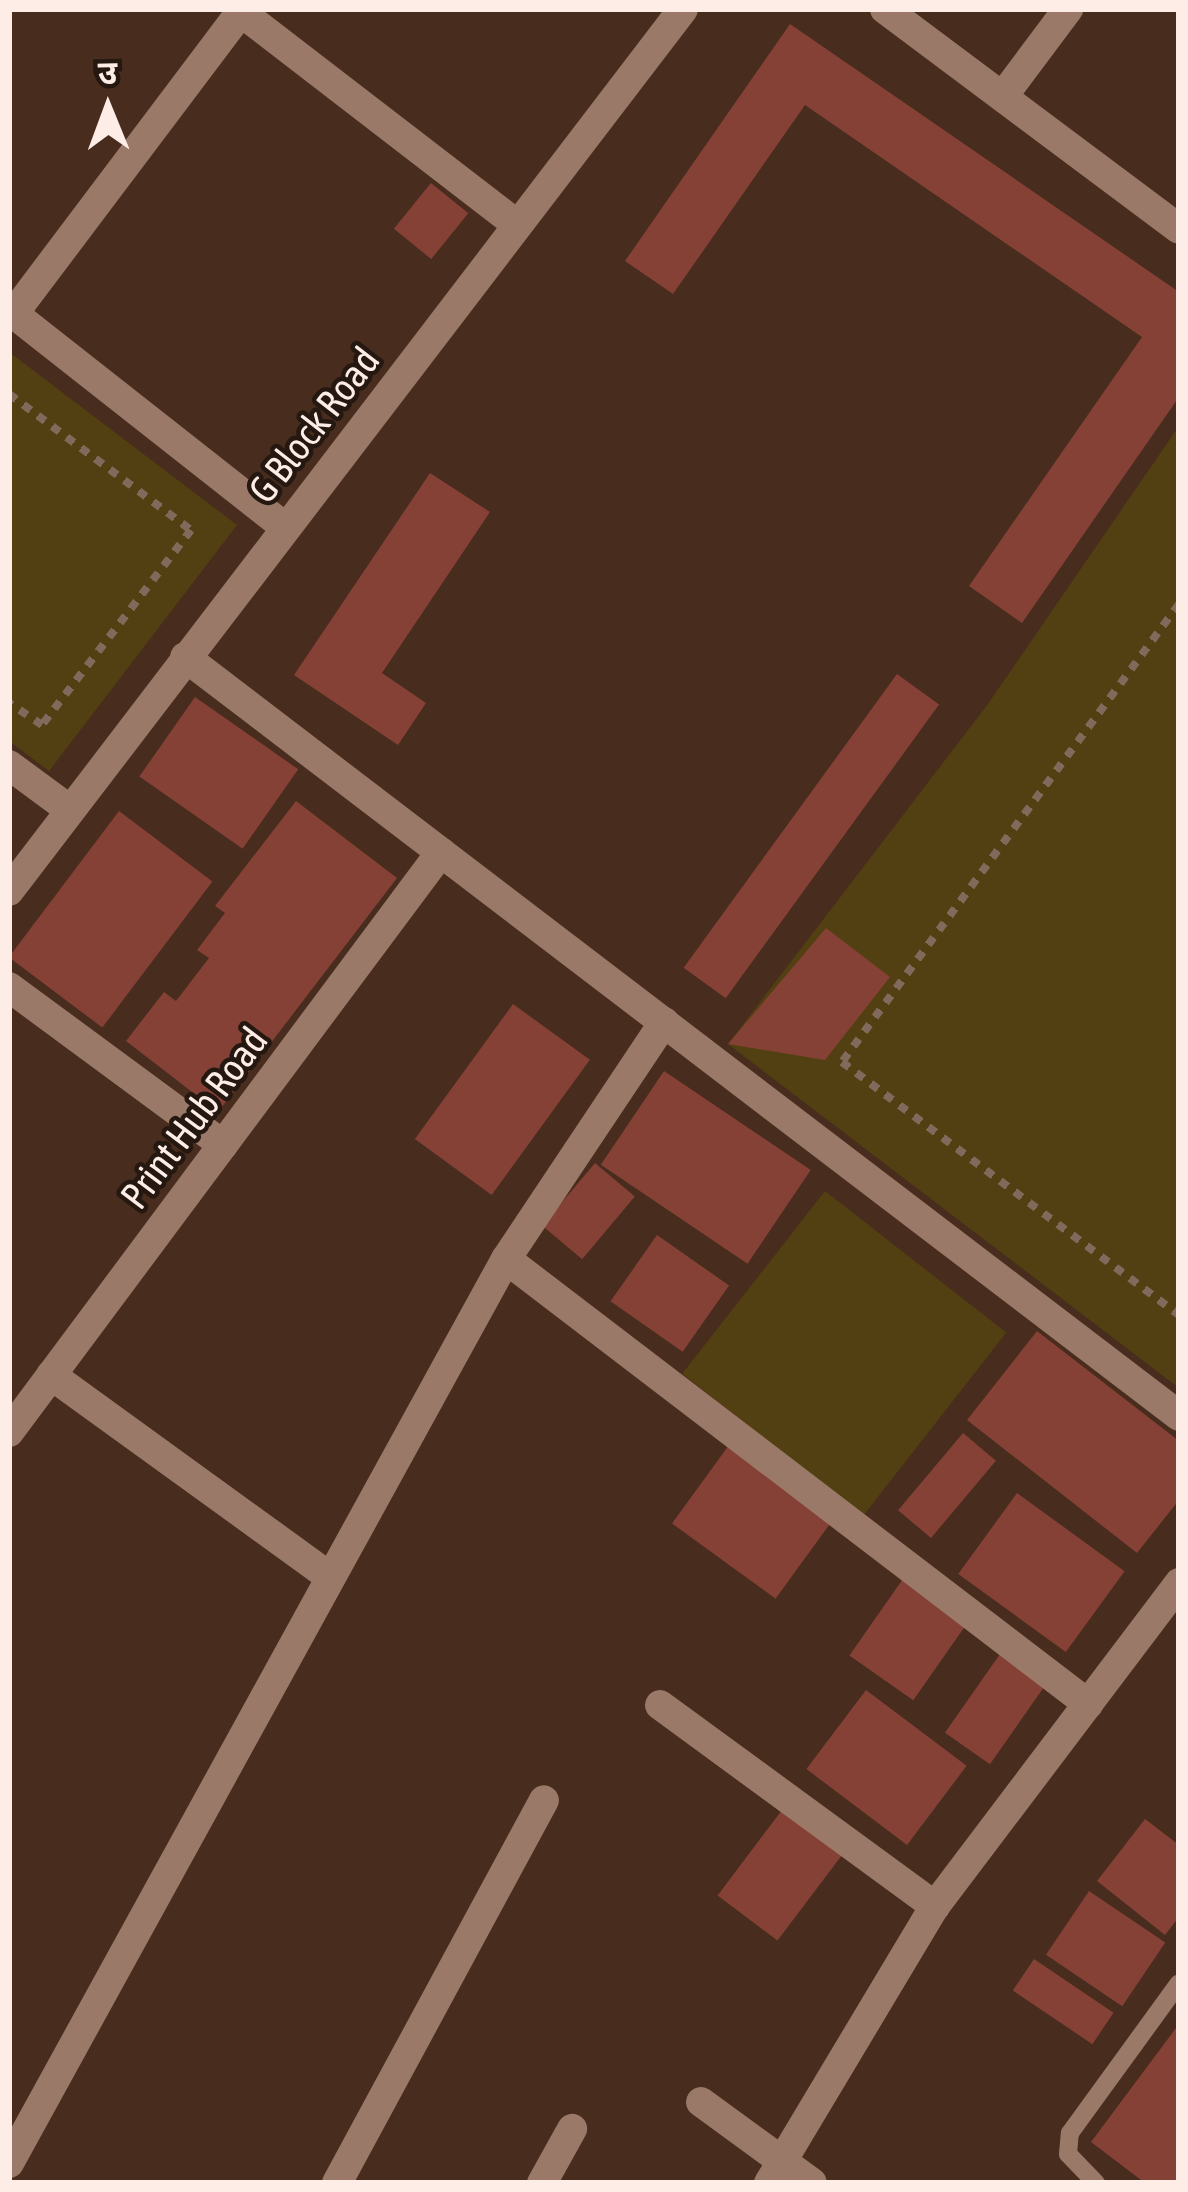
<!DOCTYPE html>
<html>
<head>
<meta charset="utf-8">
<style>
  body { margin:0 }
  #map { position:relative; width:1188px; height:2192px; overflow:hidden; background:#482c1d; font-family:"Asap Condensed","Noto Sans Devanagari",sans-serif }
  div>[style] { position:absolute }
  .green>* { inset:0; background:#524012; transform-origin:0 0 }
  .building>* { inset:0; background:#854136; transform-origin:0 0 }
  .path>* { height:8px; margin-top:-4px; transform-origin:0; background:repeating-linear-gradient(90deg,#81695c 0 9px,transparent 0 18px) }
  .service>* { height:18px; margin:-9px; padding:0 9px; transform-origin:9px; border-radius:9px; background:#9a7968 }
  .minor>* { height:30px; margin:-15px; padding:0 15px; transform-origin:15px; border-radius:15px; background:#9a7968 }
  span { translate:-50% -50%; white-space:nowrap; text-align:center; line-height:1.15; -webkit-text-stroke:9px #251811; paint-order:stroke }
  .street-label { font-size:39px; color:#fdede6 }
  .frame { position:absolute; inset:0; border:12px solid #fdede6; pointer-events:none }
  .north { position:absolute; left:48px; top:48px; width:120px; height:120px; -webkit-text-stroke:9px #251811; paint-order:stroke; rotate:359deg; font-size:33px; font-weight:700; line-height:48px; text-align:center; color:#fdede6 }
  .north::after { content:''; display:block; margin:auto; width:42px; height:54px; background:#fdede6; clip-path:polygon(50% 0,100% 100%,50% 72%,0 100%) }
</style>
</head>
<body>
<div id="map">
  <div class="green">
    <i style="clip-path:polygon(9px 352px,237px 525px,49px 771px,9px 741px)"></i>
    <i style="clip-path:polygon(1179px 426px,1179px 1388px,728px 1044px,988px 704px)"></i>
    <i style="left:825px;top:1191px;width:230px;height:232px;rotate:38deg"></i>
  </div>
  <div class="building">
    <i style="clip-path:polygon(790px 24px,1179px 292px,1179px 397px,1022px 623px,969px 586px,1142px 337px,805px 105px,673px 294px,625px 261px)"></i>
    <i style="left:431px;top:183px;width:48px;height:59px;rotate:39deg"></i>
    <i style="clip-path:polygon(430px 473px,490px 512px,382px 673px,426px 703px,398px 745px,294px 675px)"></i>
    <i style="left:897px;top:674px;width:52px;height:363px;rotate:36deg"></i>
    <i style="left:195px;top:697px;width:126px;height:97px;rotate:35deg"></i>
    <i style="clip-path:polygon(296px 801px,397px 878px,218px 1112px,126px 1041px,164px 992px,176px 1001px,209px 958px,197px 950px,225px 913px,215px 906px)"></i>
    <i style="left:119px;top:811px;width:117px;height:183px;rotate:37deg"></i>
    <i style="clip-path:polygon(826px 928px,890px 977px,825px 1060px,728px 1044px)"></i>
    <i style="left:513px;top:1004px;width:95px;height:167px;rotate:36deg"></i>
    <i style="left:664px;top:1071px;width:177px;height:113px;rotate:34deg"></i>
    <i style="left:595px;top:1163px;width:52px;height:82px;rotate:40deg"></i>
    <i style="left:657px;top:1235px;width:88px;height:81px;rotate:35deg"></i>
    <i style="clip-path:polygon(1037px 1331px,1179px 1441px,1179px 1500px,1137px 1553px,967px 1420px)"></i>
    <i style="left:963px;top:1433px;width:43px;height:101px;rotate:40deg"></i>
    <i style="left:729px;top:1445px;width:128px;height:97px;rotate:36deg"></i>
    <i style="left:1017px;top:1493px;width:133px;height:100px;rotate:36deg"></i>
    <i style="left:905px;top:1576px;width:78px;height:97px;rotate:35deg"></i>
    <i style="left:1000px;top:1654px;width:55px;height:96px;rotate:35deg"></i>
    <i style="left:866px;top:1690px;width:126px;height:99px;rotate:37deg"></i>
    <i style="left:785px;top:1806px;width:75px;height:112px;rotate:37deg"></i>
    <i style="clip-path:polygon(1145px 1819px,1179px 1845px,1179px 1917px,1165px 1935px,1097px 1881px)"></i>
    <i style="left:1089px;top:1891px;width:92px;height:77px;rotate:34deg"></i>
    <i style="left:1034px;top:1959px;width:96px;height:38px;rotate:34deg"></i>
    <i style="clip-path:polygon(1179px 2024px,1179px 2183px,1145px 2183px,1091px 2142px)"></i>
  </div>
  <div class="path">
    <i style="left:9px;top:394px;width:227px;rotate:36.8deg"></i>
    <i style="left:191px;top:530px;width:245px;rotate:127.4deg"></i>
    <i style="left:42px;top:725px;width:40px;rotate:-146deg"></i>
    <i style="left:1179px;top:604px;width:569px;rotate:126.35deg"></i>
    <i style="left:842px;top:1062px;width:421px;rotate:36.9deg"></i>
  </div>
  <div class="service">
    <i style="left:1096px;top:2183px;width:40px;rotate:-134deg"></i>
    <i style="left:1068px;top:2154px;width:21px;rotate:-85deg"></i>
    <i style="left:1070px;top:2133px;width:185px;rotate:-54deg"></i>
  </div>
  <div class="minor">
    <i style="left:237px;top:9px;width:354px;rotate:37.6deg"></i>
    <i style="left:885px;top:9px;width:367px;rotate:36.8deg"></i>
    <i style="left:1003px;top:96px;width:109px;rotate:-53.2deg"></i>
    <i style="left:9px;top:310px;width:351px;rotate:38.2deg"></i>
    <i style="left:14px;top:313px;width:381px;rotate:-53deg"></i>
    <i style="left:185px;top:657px;width:1251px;rotate:37.36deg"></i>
    <i style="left:9px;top:765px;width:76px;rotate:36.4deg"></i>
    <i style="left:9px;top:891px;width:1110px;rotate:-52.61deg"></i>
    <i style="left:9px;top:987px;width:266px;rotate:36.4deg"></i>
    <i style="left:506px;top:1259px;width:733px;rotate:37.4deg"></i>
    <i style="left:51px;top:1375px;width:339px;rotate:35.9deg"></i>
    <i style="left:9px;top:1432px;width:723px;rotate:-53.32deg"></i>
    <i style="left:660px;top:1705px;width:341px;rotate:36.2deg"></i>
    <i style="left:701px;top:2102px;width:137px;rotate:36.1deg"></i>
    <i style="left:9px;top:2163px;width:1032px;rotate:-61.2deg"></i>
    <i style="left:506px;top:1259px;width:285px;rotate:-56.3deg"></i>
    <i style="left:337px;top:2183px;width:435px;rotate:-61.6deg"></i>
    <i style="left:542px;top:2183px;width:62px;rotate:-60.9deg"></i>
    <i style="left:769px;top:2183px;width:323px;rotate:-59.1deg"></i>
    <i style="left:935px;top:1906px;width:405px;rotate:-52.9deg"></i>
  </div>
  <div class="street-label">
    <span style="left:314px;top:425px;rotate:-52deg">G Block Road</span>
    <span style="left:194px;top:1118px;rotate:-53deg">Print Hub Road</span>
  </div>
  <div class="frame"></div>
  <div class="north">उ</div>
</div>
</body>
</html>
